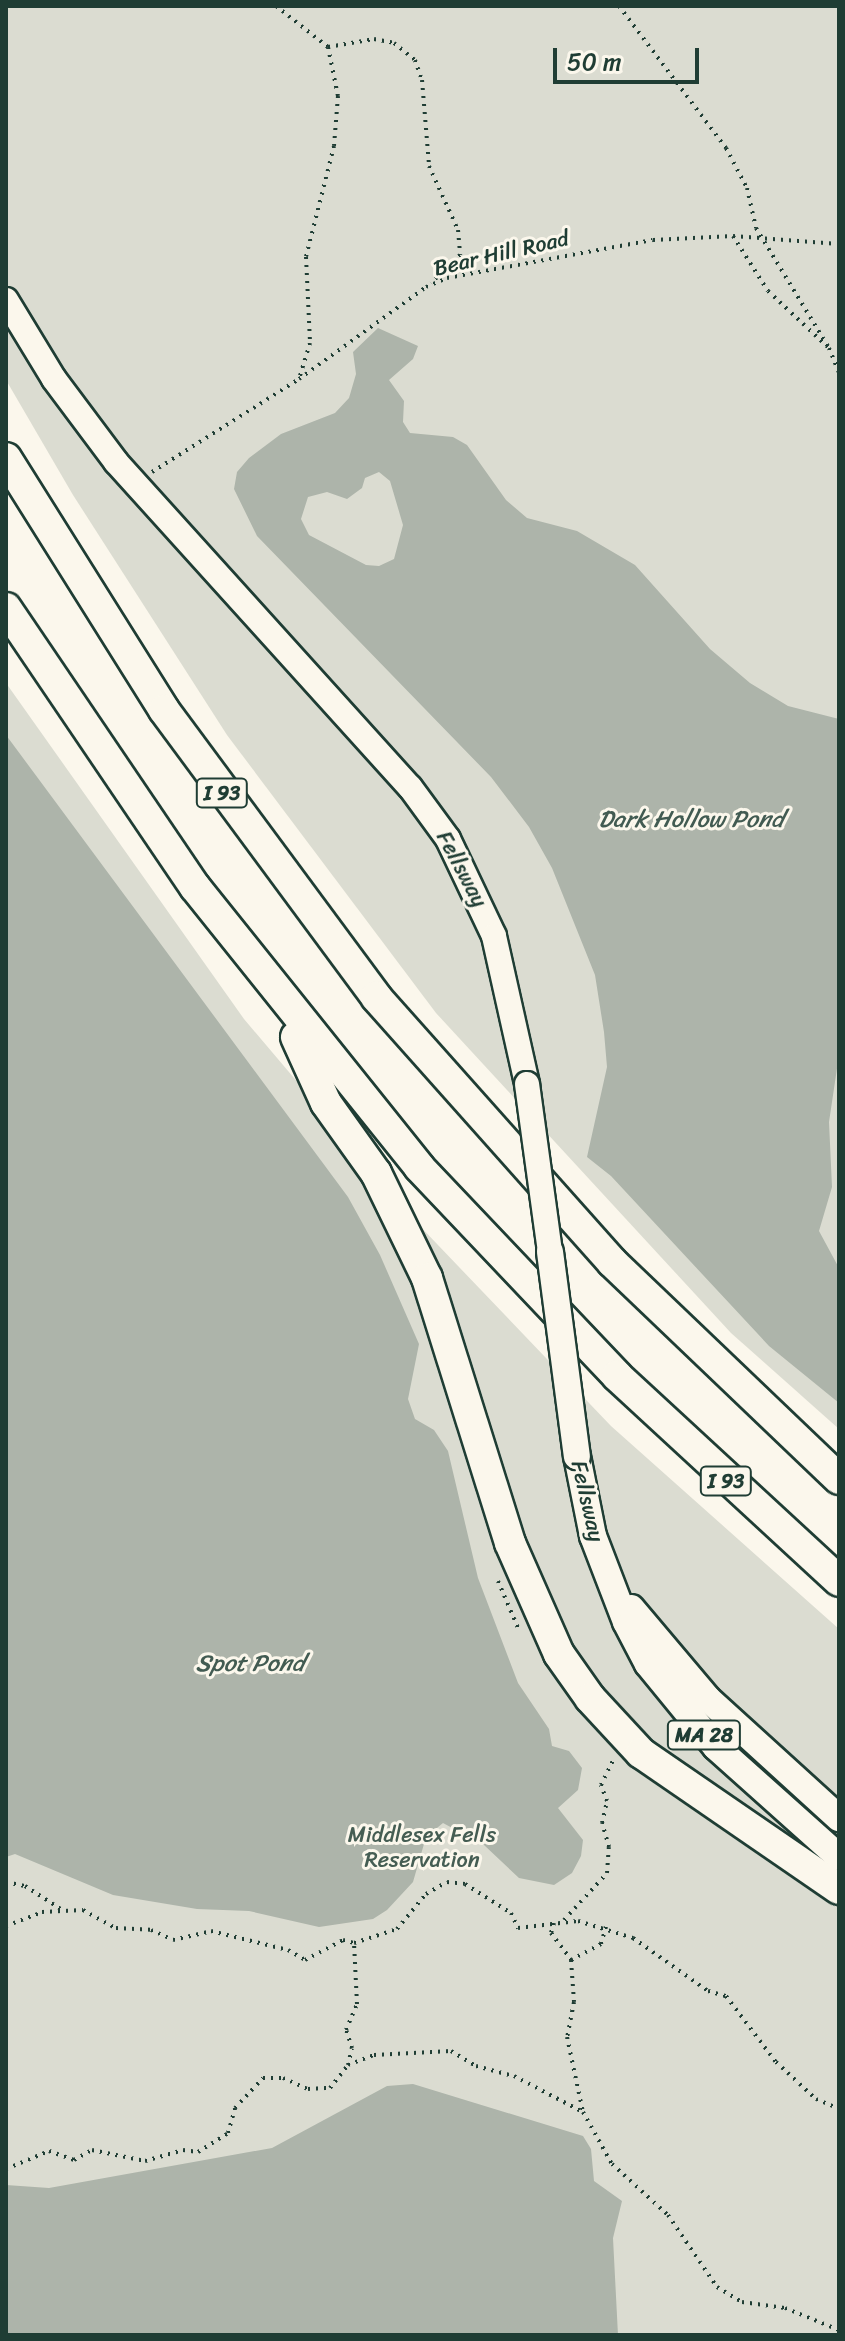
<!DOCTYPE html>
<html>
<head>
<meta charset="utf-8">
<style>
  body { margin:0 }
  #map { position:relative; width:845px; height:2341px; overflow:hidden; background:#fbf7ec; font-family:Sriracha,sans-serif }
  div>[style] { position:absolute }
  .green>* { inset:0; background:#dbdcd1 }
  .water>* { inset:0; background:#adb4aa }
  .path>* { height:4px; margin-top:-2px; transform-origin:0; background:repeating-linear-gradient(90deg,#1f3d34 0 2px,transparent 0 8px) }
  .roads { filter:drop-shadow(2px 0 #1f3d34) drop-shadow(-2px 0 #1f3d34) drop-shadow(0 2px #1f3d34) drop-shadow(0 -2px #1f3d34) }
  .secondary>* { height:24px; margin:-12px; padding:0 12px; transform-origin:12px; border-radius:12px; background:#fbf7ec }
  .primary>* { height:26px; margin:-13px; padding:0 13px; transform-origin:13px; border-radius:13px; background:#fbf7ec }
  .highway>* { height:30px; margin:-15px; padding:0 15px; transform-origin:15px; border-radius:15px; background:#fbf7ec }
  .path-bridge>* { height:4px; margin-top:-2px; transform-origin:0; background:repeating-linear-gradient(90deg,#1f3d34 0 2px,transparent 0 8px) }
  .bridges { filter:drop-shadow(2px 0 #1f3d34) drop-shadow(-2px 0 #1f3d34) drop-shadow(0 2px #1f3d34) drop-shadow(0 -2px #1f3d34) }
  .secondary-bridge>* { height:24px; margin:-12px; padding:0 12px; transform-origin:12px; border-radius:12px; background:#fbf7ec }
  .primary-bridge>* { height:26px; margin:-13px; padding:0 13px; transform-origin:13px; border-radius:13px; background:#fbf7ec }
  span { translate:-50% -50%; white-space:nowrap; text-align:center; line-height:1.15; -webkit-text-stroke:6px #fbf7ec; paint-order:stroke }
  .shield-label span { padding:2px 6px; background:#fbf7ec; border:2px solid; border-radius:6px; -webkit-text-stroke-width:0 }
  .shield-label { font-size:20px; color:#1f3d34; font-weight:700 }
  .street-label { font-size:22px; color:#1f3d34 }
  .park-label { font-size:22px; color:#455d53 }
  .water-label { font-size:24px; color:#425b52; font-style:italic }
  .frame { position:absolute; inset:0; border:8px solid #1f3d34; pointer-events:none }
  .scale { position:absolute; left:553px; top:48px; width:146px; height:36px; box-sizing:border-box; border:4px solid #1f3d34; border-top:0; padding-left:10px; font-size:24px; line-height:28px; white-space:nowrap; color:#1f3d34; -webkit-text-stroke:6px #fbf7ec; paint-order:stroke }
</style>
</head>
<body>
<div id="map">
  <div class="green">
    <i style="clip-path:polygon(6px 6px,839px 6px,839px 1429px,731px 1333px,436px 1013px,227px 735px,73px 495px,6px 380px)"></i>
    <i style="clip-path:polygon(6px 683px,244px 1019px,416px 1222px,611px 1426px,839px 1629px,839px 2335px,6px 2335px)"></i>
  </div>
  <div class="water">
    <i style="clip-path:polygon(evenodd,378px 328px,418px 346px,413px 359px,389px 380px,404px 401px,403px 422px,410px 433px,453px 437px,467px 445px,506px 500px,527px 518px,577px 531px,635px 565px,710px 649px,750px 683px,788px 706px,839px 719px,839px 1055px,829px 1122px,832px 1187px,819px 1231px,839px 1268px,839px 1403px,769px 1346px,611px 1176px,587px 1157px,607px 1067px,604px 1032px,595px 975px,552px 868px,529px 827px,491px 777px,257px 536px,234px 489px,237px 472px,249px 458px,281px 434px,335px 413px,349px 398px,356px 374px,353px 352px,378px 328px,379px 472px,390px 481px,403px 525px,394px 559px,379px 566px,366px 565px,309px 535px,301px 519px,308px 497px,327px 492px,347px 499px,362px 488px,365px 478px,379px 472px)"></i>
    <i style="clip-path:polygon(6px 735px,348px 1197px,380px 1255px,419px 1344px,408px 1399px,415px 1419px,434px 1430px,448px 1451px,478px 1578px,518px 1683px,549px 1729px,552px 1746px,569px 1751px,582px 1768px,578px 1790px,558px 1808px,583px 1840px,581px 1856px,572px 1873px,554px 1885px,519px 1878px,484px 1845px,443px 1823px,426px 1837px,413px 1882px,387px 1910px,373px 1919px,319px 1927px,249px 1911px,197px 1909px,113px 1895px,15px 1854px,6px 1857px)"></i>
    <i style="clip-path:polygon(413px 2084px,583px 2136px,591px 2149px,594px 2181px,622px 2201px,613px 2238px,618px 2335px,6px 2335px,6px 2185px,49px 2188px,272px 2148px,387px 2086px)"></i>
  </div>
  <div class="path">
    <i style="left:276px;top:6px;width:66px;rotate:38.3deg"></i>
    <i style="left:328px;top:47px;width:50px;rotate:78.5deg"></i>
    <i style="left:338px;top:96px;width:50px;rotate:94.6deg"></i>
    <i style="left:334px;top:146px;width:114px;rotate:104.2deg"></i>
    <i style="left:306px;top:257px;width:86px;rotate:87.3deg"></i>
    <i style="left:310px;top:343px;width:38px;rotate:107deg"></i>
    <i style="left:619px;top:6px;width:178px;rotate:53deg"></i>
    <i style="left:726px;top:148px;width:45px;rotate:62.3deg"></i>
    <i style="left:747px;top:188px;width:41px;rotate:77.3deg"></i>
    <i style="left:328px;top:47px;width:47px;rotate:-9.9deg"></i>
    <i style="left:374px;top:39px;width:20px;rotate:11deg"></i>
    <i style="left:394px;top:43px;width:27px;rotate:39deg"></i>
    <i style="left:415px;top:60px;width:21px;rotate:71deg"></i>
    <i style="left:422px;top:80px;width:86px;rotate:85.3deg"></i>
    <i style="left:429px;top:166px;width:70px;rotate:65.6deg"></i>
    <i style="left:458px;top:230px;width:25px;rotate:85deg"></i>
    <i style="left:460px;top:255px;width:40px;rotate:136deg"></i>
    <i style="left:733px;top:236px;width:65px;rotate:57.5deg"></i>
    <i style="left:768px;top:291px;width:83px;rotate:43.1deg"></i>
    <i style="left:829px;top:348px;width:27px;rotate:68deg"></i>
    <i style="left:152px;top:472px;width:174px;rotate:-32.3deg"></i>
    <i style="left:299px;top:379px;width:157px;rotate:-35.9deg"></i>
    <i style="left:426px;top:287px;width:23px;rotate:-23deg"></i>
    <i style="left:447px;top:278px;width:209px;rotate:-10.5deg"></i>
    <i style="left:653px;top:240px;width:80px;rotate:-2.9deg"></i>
    <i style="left:733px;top:236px;width:106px;rotate:4.3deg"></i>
    <i style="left:839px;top:1213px;width:6px;rotate:90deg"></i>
    <i style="left:498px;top:1581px;width:51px;rotate:66.9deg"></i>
    <i style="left:6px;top:1882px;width:19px;rotate:12deg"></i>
    <i style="left:25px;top:1886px;width:46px;rotate:32.7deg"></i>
    <i style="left:564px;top:1920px;width:64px;rotate:-47.5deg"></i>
    <i style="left:607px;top:1873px;width:26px;rotate:-86deg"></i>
    <i style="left:609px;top:1847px;width:25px;rotate:-106deg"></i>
    <i style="left:602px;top:1823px;width:23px;rotate:-77deg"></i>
    <i style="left:607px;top:1801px;width:17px;rotate:-111deg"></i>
    <i style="left:601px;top:1785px;width:30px;rotate:-64deg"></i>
    <i style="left:554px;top:1923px;width:10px;rotate:107deg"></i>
    <i style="left:551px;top:1933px;width:34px;rotate:53deg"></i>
    <i style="left:571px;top:1960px;width:42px;rotate:85.9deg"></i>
    <i style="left:574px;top:2002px;width:36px;rotate:101deg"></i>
    <i style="left:567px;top:2037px;width:77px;rotate:78deg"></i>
    <i style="left:6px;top:1926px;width:39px;rotate:-21deg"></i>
    <i style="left:42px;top:1912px;width:41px;rotate:-2.8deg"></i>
    <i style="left:83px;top:1910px;width:38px;rotate:29deg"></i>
    <i style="left:116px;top:1928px;width:35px;rotate:3deg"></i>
    <i style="left:151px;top:1930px;width:24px;rotate:24deg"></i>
    <i style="left:173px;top:1940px;width:39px;rotate:-13deg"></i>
    <i style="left:211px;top:1931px;width:79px;rotate:13.9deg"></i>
    <i style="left:288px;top:1950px;width:20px;rotate:30deg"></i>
    <i style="left:305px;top:1960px;width:43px;rotate:-27.8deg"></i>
    <i style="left:343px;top:1940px;width:11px;rotate:15deg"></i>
    <i style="left:354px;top:1943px;width:45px;rotate:-18deg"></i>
    <i style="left:397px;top:1929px;width:45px;rotate:-50.4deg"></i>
    <i style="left:426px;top:1894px;width:24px;rotate:-30deg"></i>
    <i style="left:447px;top:1882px;width:18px;rotate:6deg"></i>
    <i style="left:465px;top:1884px;width:54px;rotate:32.2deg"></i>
    <i style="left:511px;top:1913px;width:17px;rotate:65deg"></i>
    <i style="left:518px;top:1928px;width:60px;rotate:-6.7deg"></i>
    <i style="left:578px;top:1921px;width:58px;rotate:17.2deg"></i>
    <i style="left:633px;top:1938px;width:92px;rotate:35.2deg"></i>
    <i style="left:708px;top:1991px;width:19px;rotate:16deg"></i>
    <i style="left:726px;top:1996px;width:83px;rotate:52.9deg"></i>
    <i style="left:776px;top:2062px;width:54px;rotate:42.8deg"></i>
    <i style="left:816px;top:2099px;width:25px;rotate:23deg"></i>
    <i style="left:571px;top:1960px;width:34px;rotate:-28deg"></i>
    <i style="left:601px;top:1944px;width:18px;rotate:-74deg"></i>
    <i style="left:348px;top:2065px;width:17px;rotate:-77deg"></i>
    <i style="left:352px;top:2048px;width:19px;rotate:-108deg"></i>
    <i style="left:346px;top:2030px;width:28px;rotate:-67deg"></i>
    <i style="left:357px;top:2004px;width:61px;rotate:-92.8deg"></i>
    <i style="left:6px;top:2169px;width:47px;rotate:-22.7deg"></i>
    <i style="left:49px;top:2151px;width:27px;rotate:20deg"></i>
    <i style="left:74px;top:2160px;width:21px;rotate:-29deg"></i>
    <i style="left:92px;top:2150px;width:54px;rotate:11.7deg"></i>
    <i style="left:145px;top:2161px;width:40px;rotate:-16deg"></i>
    <i style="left:183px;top:2150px;width:15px;rotate:8deg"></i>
    <i style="left:198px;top:2152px;width:36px;rotate:-32deg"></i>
    <i style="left:228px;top:2133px;width:26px;rotate:-74deg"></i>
    <i style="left:235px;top:2108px;width:41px;rotate:-47deg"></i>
    <i style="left:263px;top:2078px;width:20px"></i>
    <i style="left:283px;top:2078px;width:27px;rotate:24deg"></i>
    <i style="left:308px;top:2089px;width:22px;rotate:-3deg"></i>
    <i style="left:330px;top:2088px;width:29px;rotate:-52deg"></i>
    <i style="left:348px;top:2065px;width:28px;rotate:-21deg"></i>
    <i style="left:374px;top:2055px;width:77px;rotate:-3deg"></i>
    <i style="left:451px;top:2051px;width:29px;rotate:31deg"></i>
    <i style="left:476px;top:2066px;width:39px;rotate:15deg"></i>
    <i style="left:514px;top:2076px;width:78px;rotate:27.6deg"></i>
    <i style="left:583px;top:2112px;width:60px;rotate:60.9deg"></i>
    <i style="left:612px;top:2164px;width:76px;rotate:42.3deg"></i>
    <i style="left:668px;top:2215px;width:87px;rotate:55.8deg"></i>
    <i style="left:717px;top:2287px;width:29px;rotate:31deg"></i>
    <i style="left:742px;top:2302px;width:43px;rotate:7.9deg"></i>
    <i style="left:785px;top:2308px;width:58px;rotate:22.2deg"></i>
  </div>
  <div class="roads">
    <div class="secondary">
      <i style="left:6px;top:300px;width:92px;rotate:58.7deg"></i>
      <i style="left:54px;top:379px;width:104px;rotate:53.2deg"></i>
      <i style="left:116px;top:462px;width:438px;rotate:47.9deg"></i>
      <i style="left:410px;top:787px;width:64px;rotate:53.8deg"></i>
      <i style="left:448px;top:839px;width:107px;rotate:64.6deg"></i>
      <i style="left:494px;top:936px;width:152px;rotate:77.4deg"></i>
    </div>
    <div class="primary">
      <i style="left:577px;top:1456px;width:82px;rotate:78.7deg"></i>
      <i style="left:593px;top:1536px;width:92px;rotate:69deg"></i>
      <i style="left:626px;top:1622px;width:47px;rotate:62.4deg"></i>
      <i style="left:648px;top:1664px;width:107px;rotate:50.7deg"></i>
      <i style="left:716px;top:1747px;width:165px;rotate:41.8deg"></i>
      <i style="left:631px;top:1608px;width:119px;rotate:49.8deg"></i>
      <i style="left:708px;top:1699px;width:177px;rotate:42.3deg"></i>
    </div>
    <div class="highway">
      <i style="left:6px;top:458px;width:297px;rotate:57.9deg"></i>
      <i style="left:164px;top:710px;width:357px;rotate:53.5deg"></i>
      <i style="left:376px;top:997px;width:355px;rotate:48.3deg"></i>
      <i style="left:612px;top:1262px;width:314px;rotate:43.7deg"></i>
      <i style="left:6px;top:608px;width:337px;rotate:55.9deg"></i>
      <i style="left:195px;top:887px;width:359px;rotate:51.3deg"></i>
      <i style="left:419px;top:1167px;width:288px;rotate:46.5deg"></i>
      <i style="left:617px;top:1376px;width:302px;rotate:42.7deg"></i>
      <i style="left:296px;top:1037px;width:72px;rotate:65.6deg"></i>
      <i style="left:326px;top:1103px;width:86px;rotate:54.5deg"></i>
      <i style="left:376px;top:1173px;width:117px;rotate:64.1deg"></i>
      <i style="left:427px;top:1278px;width:278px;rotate:72.6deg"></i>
      <i style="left:510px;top:1543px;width:121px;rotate:66.2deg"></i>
      <i style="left:559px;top:1654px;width:54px;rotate:54.8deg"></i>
      <i style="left:590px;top:1698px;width:75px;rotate:47.2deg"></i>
      <i style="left:641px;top:1753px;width:240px;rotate:34.5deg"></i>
    </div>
  </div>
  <div class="path-bridge">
    <i style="left:756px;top:228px;width:140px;rotate:58.7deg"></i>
  </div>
  <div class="bridges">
    <div class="secondary-bridge">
      <i style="left:527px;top:1084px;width:170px;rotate:82.2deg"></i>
    </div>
    <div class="primary-bridge">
      <i style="left:550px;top:1252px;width:206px;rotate:82.5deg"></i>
    </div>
  </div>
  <div class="shield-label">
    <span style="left:222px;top:793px">I 93</span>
    <span style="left:726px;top:1481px">I 93</span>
    <span style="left:704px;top:1735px">MA 28</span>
  </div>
  <div class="street-label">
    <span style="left:501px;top:253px;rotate:-13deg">Bear Hill Road</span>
    <span style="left:462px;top:869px;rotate:62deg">Fellsway</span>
    <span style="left:588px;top:1501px;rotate:77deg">Fellsway</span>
  </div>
  <div class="park-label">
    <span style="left:422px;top:1847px">Middlesex Fells<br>Reservation</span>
  </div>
  <div class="water-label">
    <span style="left:691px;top:820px">Dark Hollow Pond</span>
    <span style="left:250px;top:1664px">Spot Pond</span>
  </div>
  <div class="frame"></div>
  <div class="scale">50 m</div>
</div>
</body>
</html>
